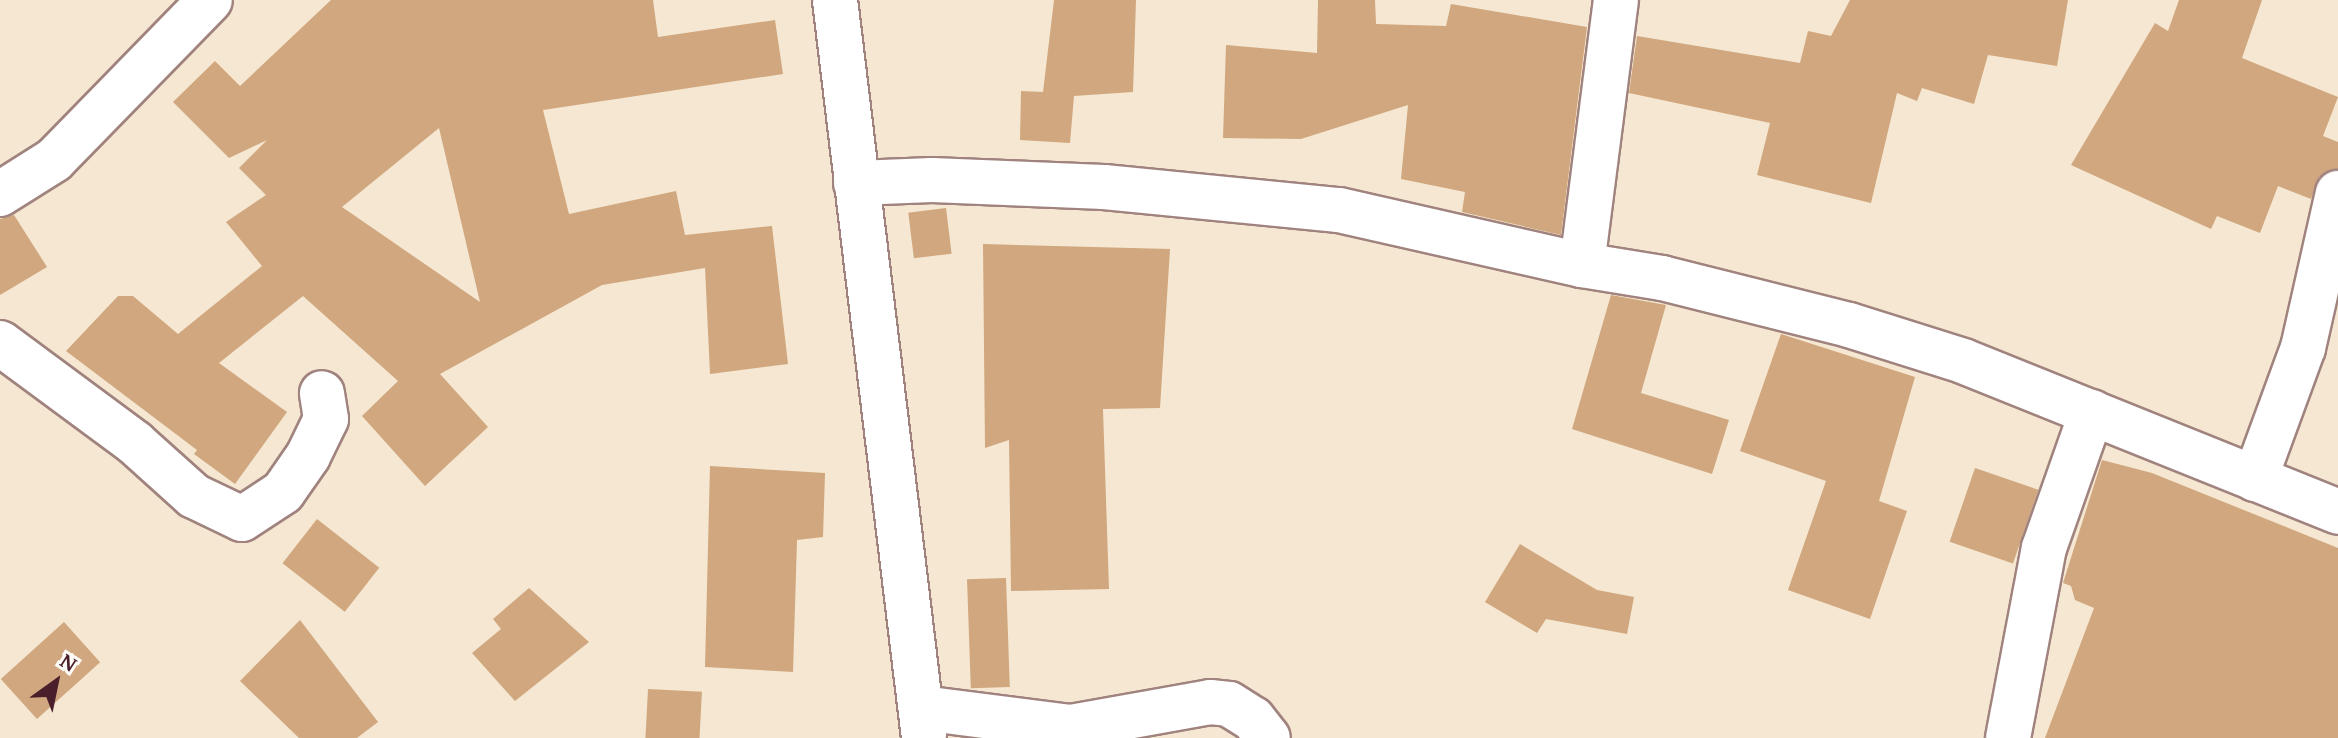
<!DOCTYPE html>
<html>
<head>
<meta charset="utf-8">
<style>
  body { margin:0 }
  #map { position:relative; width:2338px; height:738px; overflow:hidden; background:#f5e7d1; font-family:"Gentium Book Plus",serif }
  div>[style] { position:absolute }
  .building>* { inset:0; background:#d0a77e; transform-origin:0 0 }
  .roads { filter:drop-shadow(2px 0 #a0837e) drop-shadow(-2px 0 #a0837e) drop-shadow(0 2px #a0837e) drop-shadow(0 -2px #a0837e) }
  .minor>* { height:44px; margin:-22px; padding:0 22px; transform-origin:22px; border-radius:22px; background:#fff }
  .tertiary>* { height:44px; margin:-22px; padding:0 22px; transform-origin:22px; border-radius:22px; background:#fff }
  span { translate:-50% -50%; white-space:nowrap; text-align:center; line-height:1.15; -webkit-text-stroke:6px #fdfcf7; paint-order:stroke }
  .north { position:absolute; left:16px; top:642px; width:80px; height:80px; -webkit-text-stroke:6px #fdfcf7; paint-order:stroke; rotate:33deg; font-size:22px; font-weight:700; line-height:32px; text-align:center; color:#4a1f2b }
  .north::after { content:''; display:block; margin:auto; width:28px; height:36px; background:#4a1f2b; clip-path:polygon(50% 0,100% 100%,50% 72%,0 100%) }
</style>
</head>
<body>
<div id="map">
  <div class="building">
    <i style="clip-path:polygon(evenodd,331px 0,653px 0,658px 37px,775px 20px,783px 74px,543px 110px,569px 214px,676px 191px,685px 235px,772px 226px,788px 364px,710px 374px,705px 268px,602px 285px,440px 374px,488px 427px,425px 486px,362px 416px,398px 381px,303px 296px,219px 363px,287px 412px,235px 484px,194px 454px,197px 450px,66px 351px,118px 296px,133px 296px,178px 334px,262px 266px,226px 222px,266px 195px,239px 168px,267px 140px,229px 158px,173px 102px,215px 61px,240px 86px,331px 0,439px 128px,480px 302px,342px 207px,439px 128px)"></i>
    <i style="clip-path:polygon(1054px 0,1136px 0,1133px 92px,1074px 96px,1070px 143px,1020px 140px,1021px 91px,1043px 92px)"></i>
    <i style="clip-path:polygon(1318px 0,1375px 0,1376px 24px,1446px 26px,1451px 4px,1587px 27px,1561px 235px,1462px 212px,1465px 192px,1401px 179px,1408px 105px,1301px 139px,1223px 138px,1226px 45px,1317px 53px)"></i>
    <i style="clip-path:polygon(1850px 0,2068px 0,2057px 66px,1988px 55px,1974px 104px,1922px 88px,1917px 101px,1897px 93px,1871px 203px,1757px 175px,1770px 123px,1629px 93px,1637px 36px,1800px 63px,1808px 31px,1831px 36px)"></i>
    <i style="clip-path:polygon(2179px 0,2262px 0,2242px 58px,2338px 97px,2323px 136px,2338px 142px,2338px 169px,2319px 177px,2311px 199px,2278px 186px,2260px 233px,2217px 216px,2211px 229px,2071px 165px,2155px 23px,2168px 31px)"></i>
    <i style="left:946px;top:208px;width:46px;height:38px;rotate:83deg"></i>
    <i style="clip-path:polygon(14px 215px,47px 267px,0 295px,0 219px)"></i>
    <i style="clip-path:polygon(983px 244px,1170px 249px,1160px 408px,1103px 409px,1109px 589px,1011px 591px,1009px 440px,985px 448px)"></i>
    <i style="clip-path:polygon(1611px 295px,1666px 305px,1641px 393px,1729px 420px,1712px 474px,1572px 429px)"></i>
    <i style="clip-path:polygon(1781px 334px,1915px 377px,1879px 501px,1907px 511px,1870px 619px,1788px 590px,1826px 481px,1740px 451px)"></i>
    <i style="clip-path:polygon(2102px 460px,2152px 473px,2338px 548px,2338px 738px,2045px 738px,2094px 608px,2075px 600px,2071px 586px,2063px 583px)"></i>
    <i style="clip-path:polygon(710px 466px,825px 473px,823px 537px,797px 540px,793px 672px,705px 667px)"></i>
    <i style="left:1975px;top:468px;width:67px;height:78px;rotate:19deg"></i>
    <i style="left:317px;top:519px;width:79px;height:56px;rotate:38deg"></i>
    <i style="clip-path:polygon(1520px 544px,1597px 590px,1634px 597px,1627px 634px,1546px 619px,1537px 633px,1485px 602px)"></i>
    <i style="left:1006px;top:578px;width:109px;height:39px;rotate:88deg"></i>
    <i style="clip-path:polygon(529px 588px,589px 642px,515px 701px,472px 653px,501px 629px,493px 619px)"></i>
    <i style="clip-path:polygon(300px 620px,378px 722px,357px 738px,299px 738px,240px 681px)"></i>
    <i style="left:64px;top:622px;width:54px;height:85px;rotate:48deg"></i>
    <i style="left:648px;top:689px;width:54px;height:49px;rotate:3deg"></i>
  </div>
  <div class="roads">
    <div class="minor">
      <i style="left:856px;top:183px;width:76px;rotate:-2.3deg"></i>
      <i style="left:932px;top:180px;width:172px;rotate:2.3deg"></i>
      <i style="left:1104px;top:187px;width:236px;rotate:5.6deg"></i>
      <i style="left:1339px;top:210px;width:249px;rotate:12.8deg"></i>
      <i style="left:1582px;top:265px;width:81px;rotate:9.2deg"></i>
      <i style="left:1662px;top:278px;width:193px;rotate:14.1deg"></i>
      <i style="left:1849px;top:325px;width:120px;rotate:17.5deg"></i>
      <i style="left:1963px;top:361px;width:404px;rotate:21.9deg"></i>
      <i style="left:0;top:194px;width:64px;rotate:-32.2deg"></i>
      <i style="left:54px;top:160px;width:223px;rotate:-45.7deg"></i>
      <i style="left:1582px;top:265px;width:267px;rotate:-82.7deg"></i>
      <i style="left:0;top:343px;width:168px;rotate:36.5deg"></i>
      <i style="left:135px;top:443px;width:79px;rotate:41.9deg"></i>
      <i style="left:194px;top:496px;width:53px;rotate:25.6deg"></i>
      <i style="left:242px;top:519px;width:49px;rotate:-33.4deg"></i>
      <i style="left:283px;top:492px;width:44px;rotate:-55.2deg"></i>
      <i style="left:308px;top:456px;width:41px;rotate:-64.1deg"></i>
      <i style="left:326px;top:419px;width:26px;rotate:-99deg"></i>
      <i style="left:2255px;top:479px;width:140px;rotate:-69.9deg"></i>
      <i style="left:2303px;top:348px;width:159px;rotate:-77.3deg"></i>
      <i style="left:922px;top:708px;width:150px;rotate:7.3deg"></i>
      <i style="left:1071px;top:727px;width:141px;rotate:-10.2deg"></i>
      <i style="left:1210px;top:702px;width:19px;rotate:6deg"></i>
      <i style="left:1229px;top:704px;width:28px;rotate:32deg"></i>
      <i style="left:1253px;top:719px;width:24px;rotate:52deg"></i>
      <i style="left:2008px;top:738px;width:193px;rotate:-79.3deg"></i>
      <i style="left:2044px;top:548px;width:144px;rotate:-70.6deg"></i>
    </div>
    <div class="tertiary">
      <i style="left:835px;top:0;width:743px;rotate:83.12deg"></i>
    </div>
  </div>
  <div class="north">N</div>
</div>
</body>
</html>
